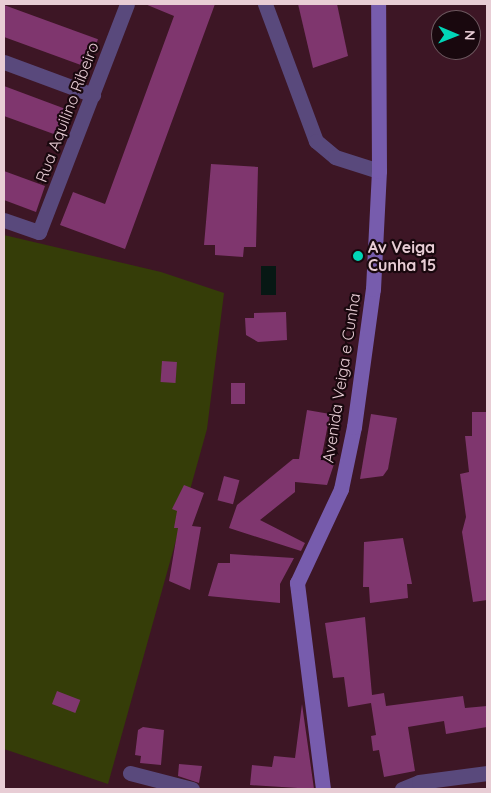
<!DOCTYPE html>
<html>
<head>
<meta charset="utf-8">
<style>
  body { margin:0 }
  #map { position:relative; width:491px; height:793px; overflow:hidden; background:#3d1625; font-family:Quicksand,sans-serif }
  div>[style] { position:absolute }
  .green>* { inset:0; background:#353d08 }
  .water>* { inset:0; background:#071814; transform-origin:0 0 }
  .building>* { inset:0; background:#7f366e; transform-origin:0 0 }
  .street>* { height:15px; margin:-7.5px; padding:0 7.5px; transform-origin:7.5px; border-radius:7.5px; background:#59497c }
  .secondary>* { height:15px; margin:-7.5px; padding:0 7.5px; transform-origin:7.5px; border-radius:7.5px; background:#775cad }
  .dots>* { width:14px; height:14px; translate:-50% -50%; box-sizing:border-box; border:2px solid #19080e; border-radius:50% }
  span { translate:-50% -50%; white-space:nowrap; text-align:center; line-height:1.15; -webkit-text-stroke:4.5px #19080e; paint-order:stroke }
  .street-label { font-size:16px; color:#e8cdd5 }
  .poi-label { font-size:16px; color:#e8cdd5; font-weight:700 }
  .left { translate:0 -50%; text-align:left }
  .frame { position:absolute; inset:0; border:5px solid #e8cdd5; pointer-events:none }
  .north { position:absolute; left:431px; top:10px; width:50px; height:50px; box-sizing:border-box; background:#19080e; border:1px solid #6c575e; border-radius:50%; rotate:91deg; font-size:14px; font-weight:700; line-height:20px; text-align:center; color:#e8cdd5 }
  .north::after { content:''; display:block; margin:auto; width:18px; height:22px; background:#01d5b7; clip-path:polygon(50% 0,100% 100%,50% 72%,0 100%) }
</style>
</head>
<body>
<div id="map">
  <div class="green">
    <i style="clip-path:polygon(4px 235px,161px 272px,224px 293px,207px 429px,108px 784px,4px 749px)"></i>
  </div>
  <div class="water">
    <i style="left:261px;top:266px;width:15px;height:29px"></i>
  </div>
  <div class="building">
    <i style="clip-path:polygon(145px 4px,215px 4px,125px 249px,60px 225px,73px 192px,105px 204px,174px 16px)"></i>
    <i style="clip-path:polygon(298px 4px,337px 4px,348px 56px,313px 68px)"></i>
    <i style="left:4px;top:5px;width:100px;height:30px;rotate:20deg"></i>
    <i style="clip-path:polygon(4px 86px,71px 111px,62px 137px,4px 116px)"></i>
    <i style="clip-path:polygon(211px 164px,258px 167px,256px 247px,244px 247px,243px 257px,215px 255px,215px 245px,204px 245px)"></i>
    <i style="clip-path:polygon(4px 171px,45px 186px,36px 212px,4px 200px)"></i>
    <i style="clip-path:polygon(286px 312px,287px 340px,258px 342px,246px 335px,245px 318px,254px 318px,254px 313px)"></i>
    <i style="left:162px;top:361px;width:15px;height:21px;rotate:4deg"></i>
    <i style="left:231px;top:383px;width:14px;height:21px"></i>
    <i style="clip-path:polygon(307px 410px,330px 414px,321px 460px,335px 461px,327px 485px,295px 482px,295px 492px,260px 520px,305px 543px,301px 551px,229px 528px,237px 505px,293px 459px,299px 459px)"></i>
    <i style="clip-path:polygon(472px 412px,487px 412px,487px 600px,473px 602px,462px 532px,466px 517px,460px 474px,469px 472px,465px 436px,472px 436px)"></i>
    <i style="clip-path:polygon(371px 414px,397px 418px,388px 469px,383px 476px,360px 479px)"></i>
    <i style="left:224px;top:476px;width:16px;height:25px;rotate:15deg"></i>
    <i style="clip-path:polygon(184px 485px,204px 493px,192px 526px,201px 527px,190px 590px,169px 581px,178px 528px,174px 528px,177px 511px,172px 509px)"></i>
    <i style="clip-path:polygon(403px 538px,412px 584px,407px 584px,408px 598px,370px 603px,369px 587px,363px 587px,364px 542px)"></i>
    <i style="clip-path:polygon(230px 554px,294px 558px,280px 584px,280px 603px,208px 596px,218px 563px,230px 563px)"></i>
    <i style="clip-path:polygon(365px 617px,372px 695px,384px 693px,386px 706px,463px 696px,465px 708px,487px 706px,487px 727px,446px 734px,444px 721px,408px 727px,415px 771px,384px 777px,379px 750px,373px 751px,371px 736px,376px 735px,371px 703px,348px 707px,344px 677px,333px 678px,325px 623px)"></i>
    <i style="left:57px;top:691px;width:25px;height:14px;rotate:21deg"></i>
    <i style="clip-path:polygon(302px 704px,314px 789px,250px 785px,252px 765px,272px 767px,274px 756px,295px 758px)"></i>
    <i style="clip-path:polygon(143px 727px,164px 730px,161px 765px,140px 763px,141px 756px,135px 755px,138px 730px)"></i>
    <i style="clip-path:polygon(179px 764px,202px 766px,199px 783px,178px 776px)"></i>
  </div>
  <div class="street">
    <i style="left:265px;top:4px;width:146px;rotate:69.6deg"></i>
    <i style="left:316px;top:141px;width:25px;rotate:40deg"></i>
    <i style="left:335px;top:157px;width:46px;rotate:17.7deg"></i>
    <i style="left:4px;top:62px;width:95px;rotate:20.3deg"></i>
    <i style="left:4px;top:220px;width:37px;rotate:19deg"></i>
    <i style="left:39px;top:232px;width:244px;rotate:-68.9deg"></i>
    <i style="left:130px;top:773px;width:64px;rotate:14.5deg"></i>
    <i style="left:402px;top:789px;width:18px;rotate:-22deg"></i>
    <i style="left:419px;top:782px;width:69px;rotate:-7.5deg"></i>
  </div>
  <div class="secondary">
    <i style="left:323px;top:789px;width:208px;rotate:-97.2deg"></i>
    <i style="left:297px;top:583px;width:104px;rotate:-64.9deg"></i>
    <i style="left:341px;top:489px;width:63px;rotate:-78.2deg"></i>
    <i style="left:354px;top:427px;width:139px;rotate:-82.2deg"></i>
    <i style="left:373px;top:289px;width:118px;rotate:-87.1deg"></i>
    <i style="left:379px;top:171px;width:167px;rotate:-90.3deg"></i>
  </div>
  <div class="dots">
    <i style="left:358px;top:256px;background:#01d5b7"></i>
  </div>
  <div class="street-label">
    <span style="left:67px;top:112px;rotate:-69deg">Rua Aquilino Ribeiro</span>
    <span style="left:341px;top:378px;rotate:-81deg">Avenida Veiga e Cunha</span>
  </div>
  <div class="poi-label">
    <span class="left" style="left:368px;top:256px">Av Veiga<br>Cunha 15</span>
  </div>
  <div class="frame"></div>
  <div class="north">N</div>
</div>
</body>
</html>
